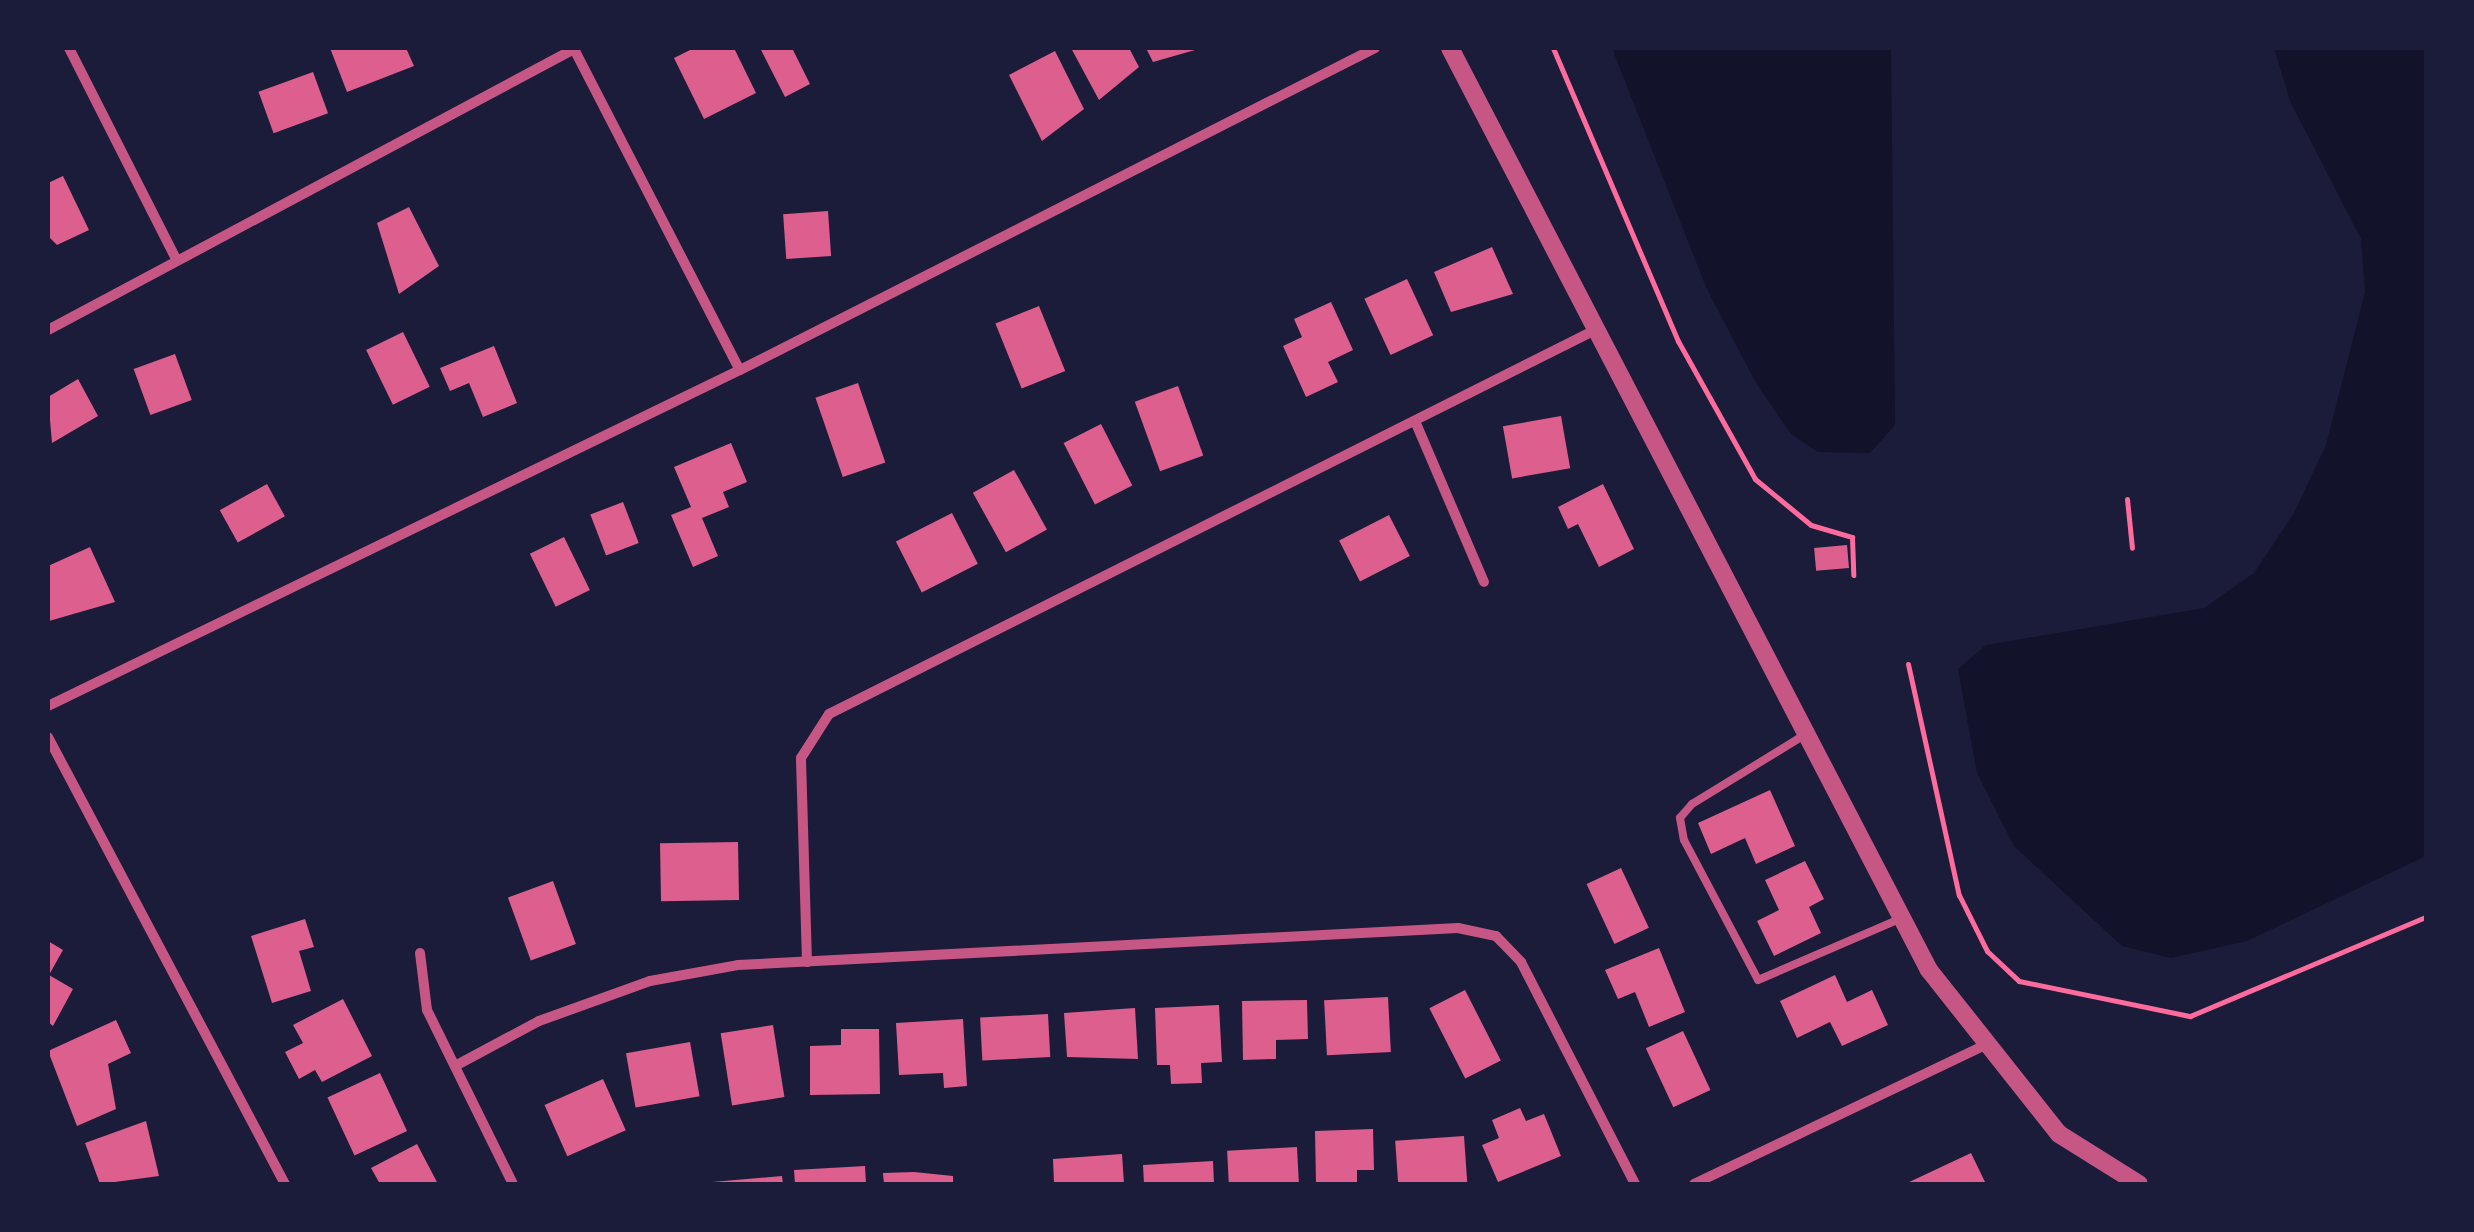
<!DOCTYPE html>
<html>
<head>
<meta charset="utf-8">
<style>
  body { margin:0 }
  #map { position:relative; width:2474px; height:1232px; overflow:hidden; background:#1b1b3a; font-family:Commissioner,sans-serif }
  div>[style] { position:absolute }
  .water>* { inset:0; background:#12122b }
  .building>* { inset:0; background:#dd5f8e; transform-origin:0 0 }
  .path>* { height:5px; margin:-2.5px; padding:0 2.5px; transform-origin:2.5px; border-radius:2.5px; background:#ff6b9d }
  .service>* { height:8px; margin:-4px; padding:0 4px; transform-origin:4px; border-radius:4px; background:#c65784 }
  .minor>* { height:10px; margin:-5px; padding:0 5px; transform-origin:5px; border-radius:5px; background:#c65784 }
  .tertiary>* { height:18px; margin:-9px; padding:0 9px; transform-origin:9px; border-radius:9px; background:#c65784 }
  span { translate:-50% -50%; white-space:nowrap; text-align:center; line-height:1.15; -webkit-text-stroke:8px #1b1b3a; paint-order:stroke }
  .frame { position:absolute; inset:0; border:50px solid #1b1b3a; pointer-events:none }
</style>
</head>
<body>
<div id="map">
  <div class="water">
    <i style="clip-path:polygon(1612px 48px,1891px 48px,1895px 425px,1870px 453px,1818px 452px,1791px 434px,1756px 383px,1706px 287px)"></i>
    <i style="clip-path:polygon(2274px 48px,2426px 48px,2426px 856px,2247px 941px,2171px 958px,2122px 946px,2014px 846px,1977px 773px,1958px 669px,1986px 645px,2204px 608px,2254px 573px,2294px 513px,2326px 445px,2365px 292px,2361px 239px,2290px 101px)"></i>
  </div>
  <div class="building">
    <i style="clip-path:polygon(330px 48px,406px 48px,414px 66px,347px 92px)"></i>
    <i style="clip-path:polygon(694px 48px,734px 48px,756px 93px,704px 119px,674px 58px)"></i>
    <i style="clip-path:polygon(760px 48px,792px 48px,810px 84px,785px 97px)"></i>
    <i style="clip-path:polygon(1071px 48px,1129px 48px,1139px 67px,1099px 100px)"></i>
    <i style="clip-path:polygon(1146px 48px,1202px 48px,1153px 62px)"></i>
    <i style="clip-path:polygon(1055px 51px,1084px 109px,1042px 141px,1009px 75px)"></i>
    <i style="left:313px;top:72px;width:44px;height:58px;rotate:70deg"></i>
    <i style="clip-path:polygon(63px 176px,89px 230px,57px 245px,48px 236px,48px 183px)"></i>
    <i style="clip-path:polygon(409px 207px,439px 266px,399px 294px,377px 223px)"></i>
    <i style="left:828px;top:211px;width:45px;height:45px;rotate:86deg"></i>
    <i style="clip-path:polygon(1492px 247px,1513px 294px,1451px 312px,1434px 272px)"></i>
    <i style="left:1407px;top:279px;width:62px;height:47px;rotate:65deg"></i>
    <i style="clip-path:polygon(1331px 302px,1353px 350px,1328px 362px,1338px 382px,1306px 397px,1283px 346px,1302px 337px,1294px 319px)"></i>
    <i style="left:1039px;top:306px;width:70px;height:47px;rotate:68deg"></i>
    <i style="left:403px;top:332px;width:61px;height:41px;rotate:64deg"></i>
    <i style="clip-path:polygon(494px 346px,517px 403px,483px 417px,469px 383px,450px 391px,440px 368px)"></i>
    <i style="left:175px;top:354px;width:49px;height:44px;rotate:70deg"></i>
    <i style="clip-path:polygon(78px 379px,98px 416px,52px 443px,48px 397px)"></i>
    <i style="left:858px;top:383px;width:84px;height:45px;rotate:71deg"></i>
    <i style="left:1178px;top:386px;width:74px;height:46px;rotate:70deg"></i>
    <i style="left:1561px;top:416px;width:53px;height:59px;rotate:80deg"></i>
    <i style="left:1101px;top:424px;width:69px;height:42px;rotate:63deg"></i>
    <i style="clip-path:polygon(731px 443px,747px 482px,723px 492px,729px 507px,702px 518px,718px 556px,693px 567px,671px 515px,691px 507px,674px 467px)"></i>
    <i style="left:1014px;top:470px;width:68px;height:47px;rotate:61deg"></i>
    <i style="left:267px;top:484px;width:37px;height:54px;rotate:61deg"></i>
    <i style="clip-path:polygon(1603px 484px,1634px 549px,1599px 567px,1578px 524px,1568px 529px,1558px 507px)"></i>
    <i style="left:623px;top:502px;width:44px;height:35px;rotate:69deg"></i>
    <i style="left:952px;top:513px;width:57px;height:63px;rotate:63deg"></i>
    <i style="left:1389px;top:515px;width:46px;height:56px;rotate:63deg"></i>
    <i style="left:564px;top:537px;width:59px;height:38px;rotate:64deg"></i>
    <i style="left:1847px;top:545px;width:23px;height:33px;rotate:85deg"></i>
    <i style="clip-path:polygon(90px 547px,115px 602px,49px 621px,48px 566px)"></i>
    <i style="clip-path:polygon(1770px 790px,1795px 846px,1756px 864px,1745px 838px,1711px 854px,1698px 823px)"></i>
    <i style="left:738px;top:842px;width:58px;height:78px;rotate:89deg"></i>
    <i style="clip-path:polygon(1805px 861px,1824px 899px,1809px 907px,1821px 933px,1774px 956px,1757px 921px,1779px 910px,1765px 880px)"></i>
    <i style="left:1621px;top:868px;width:66px;height:38px;rotate:65deg"></i>
    <i style="left:553px;top:881px;width:67px;height:48px;rotate:70deg"></i>
    <i style="clip-path:polygon(305px 919px,314px 947px,299px 951px,311px 991px,272px 1003px,251px 936px)"></i>
    <i style="clip-path:polygon(48px 941px,63px 950px,49px 975px,73px 989px,53px 1026px,48px 1022px)"></i>
    <i style="clip-path:polygon(1659px 948px,1685px 1012px,1649px 1027px,1635px 992px,1618px 999px,1605px 970px)"></i>
    <i style="clip-path:polygon(1835px 975px,1847px 1002px,1872px 990px,1888px 1025px,1842px 1046px,1830px 1022px,1797px 1038px,1780px 1001px)"></i>
    <i style="left:1465px;top:990px;width:79px;height:40px;rotate:63deg"></i>
    <i style="left:1388px;top:997px;width:55px;height:64px;rotate:87deg"></i>
    <i style="clip-path:polygon(343px 999px,372px 1056px,322px 1082px,315px 1070px,299px 1079px,285px 1052px,303px 1043px,293px 1025px)"></i>
    <i style="clip-path:polygon(1307px 1000px,1308px 1039px,1276px 1040px,1276px 1059px,1243px 1060px,1242px 1001px)"></i>
    <i style="clip-path:polygon(1219px 1005px,1222px 1062px,1201px 1063px,1202px 1083px,1171px 1084px,1170px 1065px,1157px 1065px,1155px 1008px)"></i>
    <i style="clip-path:polygon(1135px 1008px,1138px 1059px,1067px 1057px,1064px 1013px)"></i>
    <i style="left:1048px;top:1014px;width:43px;height:68px;rotate:87deg"></i>
    <i style="clip-path:polygon(963px 1019px,967px 1086px,944px 1088px,943px 1073px,899px 1075px,896px 1023px)"></i>
    <i style="clip-path:polygon(116px 1020px,131px 1053px,108px 1064px,116px 1109px,77px 1126px,48px 1051px)"></i>
    <i style="left:773px;top:1025px;width:73px;height:53px;rotate:81deg"></i>
    <i style="clip-path:polygon(841px 1029px,879px 1029px,880px 1094px,810px 1095px,810px 1046px,841px 1045px)"></i>
    <i style="left:1683px;top:1031px;width:65px;height:41px;rotate:65deg"></i>
    <i style="left:690px;top:1042px;width:55px;height:65px;rotate:80deg"></i>
    <i style="left:380px;top:1073px;width:64px;height:58px;rotate:65deg"></i>
    <i style="left:603px;top:1079px;width:56px;height:64px;rotate:66deg"></i>
    <i style="clip-path:polygon(1520px 1108px,1526px 1121px,1544px 1114px,1561px 1156px,1498px 1182px,1482px 1145px,1499px 1138px,1492px 1120px)"></i>
    <i style="clip-path:polygon(146px 1121px,159px 1176px,100px 1184px,85px 1143px)"></i>
    <i style="clip-path:polygon(1373px 1129px,1374px 1170px,1357px 1170px,1357px 1184px,1316px 1184px,1315px 1131px)"></i>
    <i style="left:1464px;top:1136px;width:48px;height:69px;rotate:86deg"></i>
    <i style="clip-path:polygon(417px 1144px,438px 1184px,380px 1184px,371px 1168px)"></i>
    <i style="left:1297px;top:1147px;width:37px;height:70px;rotate:87deg"></i>
    <i style="clip-path:polygon(1971px 1153px,1986px 1184px,1905px 1184px)"></i>
    <i style="clip-path:polygon(1122px 1154px,1124px 1184px,1054px 1184px,1053px 1159px)"></i>
    <i style="clip-path:polygon(1213px 1161px,1214px 1184px,1144px 1184px,1143px 1165px)"></i>
    <i style="clip-path:polygon(865px 1166px,866px 1184px,795px 1184px,794px 1170px)"></i>
    <i style="clip-path:polygon(914px 1172px,953px 1176px,953px 1184px,884px 1184px,883px 1173px)"></i>
    <i style="clip-path:polygon(782px 1176px,783px 1184px,713px 1184px,712px 1182px)"></i>
  </div>
  <div class="path">
    <i style="left:1553px;top:48px;width:319px;rotate:66.9deg"></i>
    <i style="left:1678px;top:341px;width:158px;rotate:60.8deg"></i>
    <i style="left:1755px;top:479px;width:72px;rotate:39.4deg"></i>
    <i style="left:1811px;top:525px;width:43px;rotate:16.3deg"></i>
    <i style="left:1852px;top:537px;width:38px;rotate:88deg"></i>
    <i style="left:2127px;top:499px;width:49px;rotate:84.2deg"></i>
    <i style="left:1908px;top:664px;width:237px;rotate:77.6deg"></i>
    <i style="left:1959px;top:895px;width:63px;rotate:63.4deg"></i>
    <i style="left:1987px;top:951px;width:44px;rotate:43.2deg"></i>
    <i style="left:2019px;top:981px;width:175px;rotate:11.6deg"></i>
    <i style="left:2190px;top:1016px;width:256px;rotate:-22.8deg"></i>
  </div>
  <div class="service">
    <i style="left:1806px;top:734px;width:134px;rotate:148.4deg"></i>
    <i style="left:1692px;top:804px;width:18px;rotate:131deg"></i>
    <i style="left:1680px;top:818px;width:22px;rotate:80deg"></i>
    <i style="left:1684px;top:840px;width:158px;rotate:62.1deg"></i>
    <i style="left:1758px;top:980px;width:157px;rotate:-23.3deg"></i>
  </div>
  <div class="minor">
    <i style="left:69px;top:48px;width:237px;rotate:63.1deg"></i>
    <i style="left:574px;top:49px;width:361px;rotate:62.7deg"></i>
    <i style="left:48px;top:330px;width:599px;rotate:-28.11deg"></i>
    <i style="left:1415px;top:421px;width:175px;rotate:66.8deg"></i>
    <i style="left:48px;top:706px;width:769px;rotate:-25.9deg"></i>
    <i style="left:740px;top:370px;width:712px;rotate:-26.89deg"></i>
    <i style="left:48px;top:737px;width:506px;rotate:62.07deg"></i>
    <i style="left:420px;top:953px;width:57px;rotate:83deg"></i>
    <i style="left:427px;top:1010px;width:194px;rotate:63.7deg"></i>
    <i style="left:807px;top:962px;width:204px;rotate:-91.7deg"></i>
    <i style="left:801px;top:758px;width:52px;rotate:-57.5deg"></i>
    <i style="left:829px;top:714px;width:857px;rotate:-26.62deg"></i>
    <i style="left:455px;top:1066px;width:95px;rotate:-28.2deg"></i>
    <i style="left:539px;top:1021px;width:118px;rotate:-19.8deg"></i>
    <i style="left:650px;top:981px;width:89px;rotate:-10.3deg"></i>
    <i style="left:738px;top:965px;width:721px;rotate:-2.94deg"></i>
    <i style="left:1458px;top:928px;width:39px;rotate:12deg"></i>
    <i style="left:1496px;top:936px;width:36px;rotate:46deg"></i>
    <i style="left:1521px;top:962px;width:250px;rotate:62.8deg"></i>
    <i style="left:1694px;top:1184px;width:318px;rotate:-25.5deg"></i>
  </div>
  <div class="tertiary">
    <i style="left:1450px;top:48px;width:1039px;rotate:62.55deg"></i>
    <i style="left:1929px;top:970px;width:209px;rotate:51.6deg"></i>
    <i style="left:2059px;top:1134px;width:94px;rotate:32deg"></i>
  </div>
  <div class="frame"></div>
</div>
</body>
</html>
